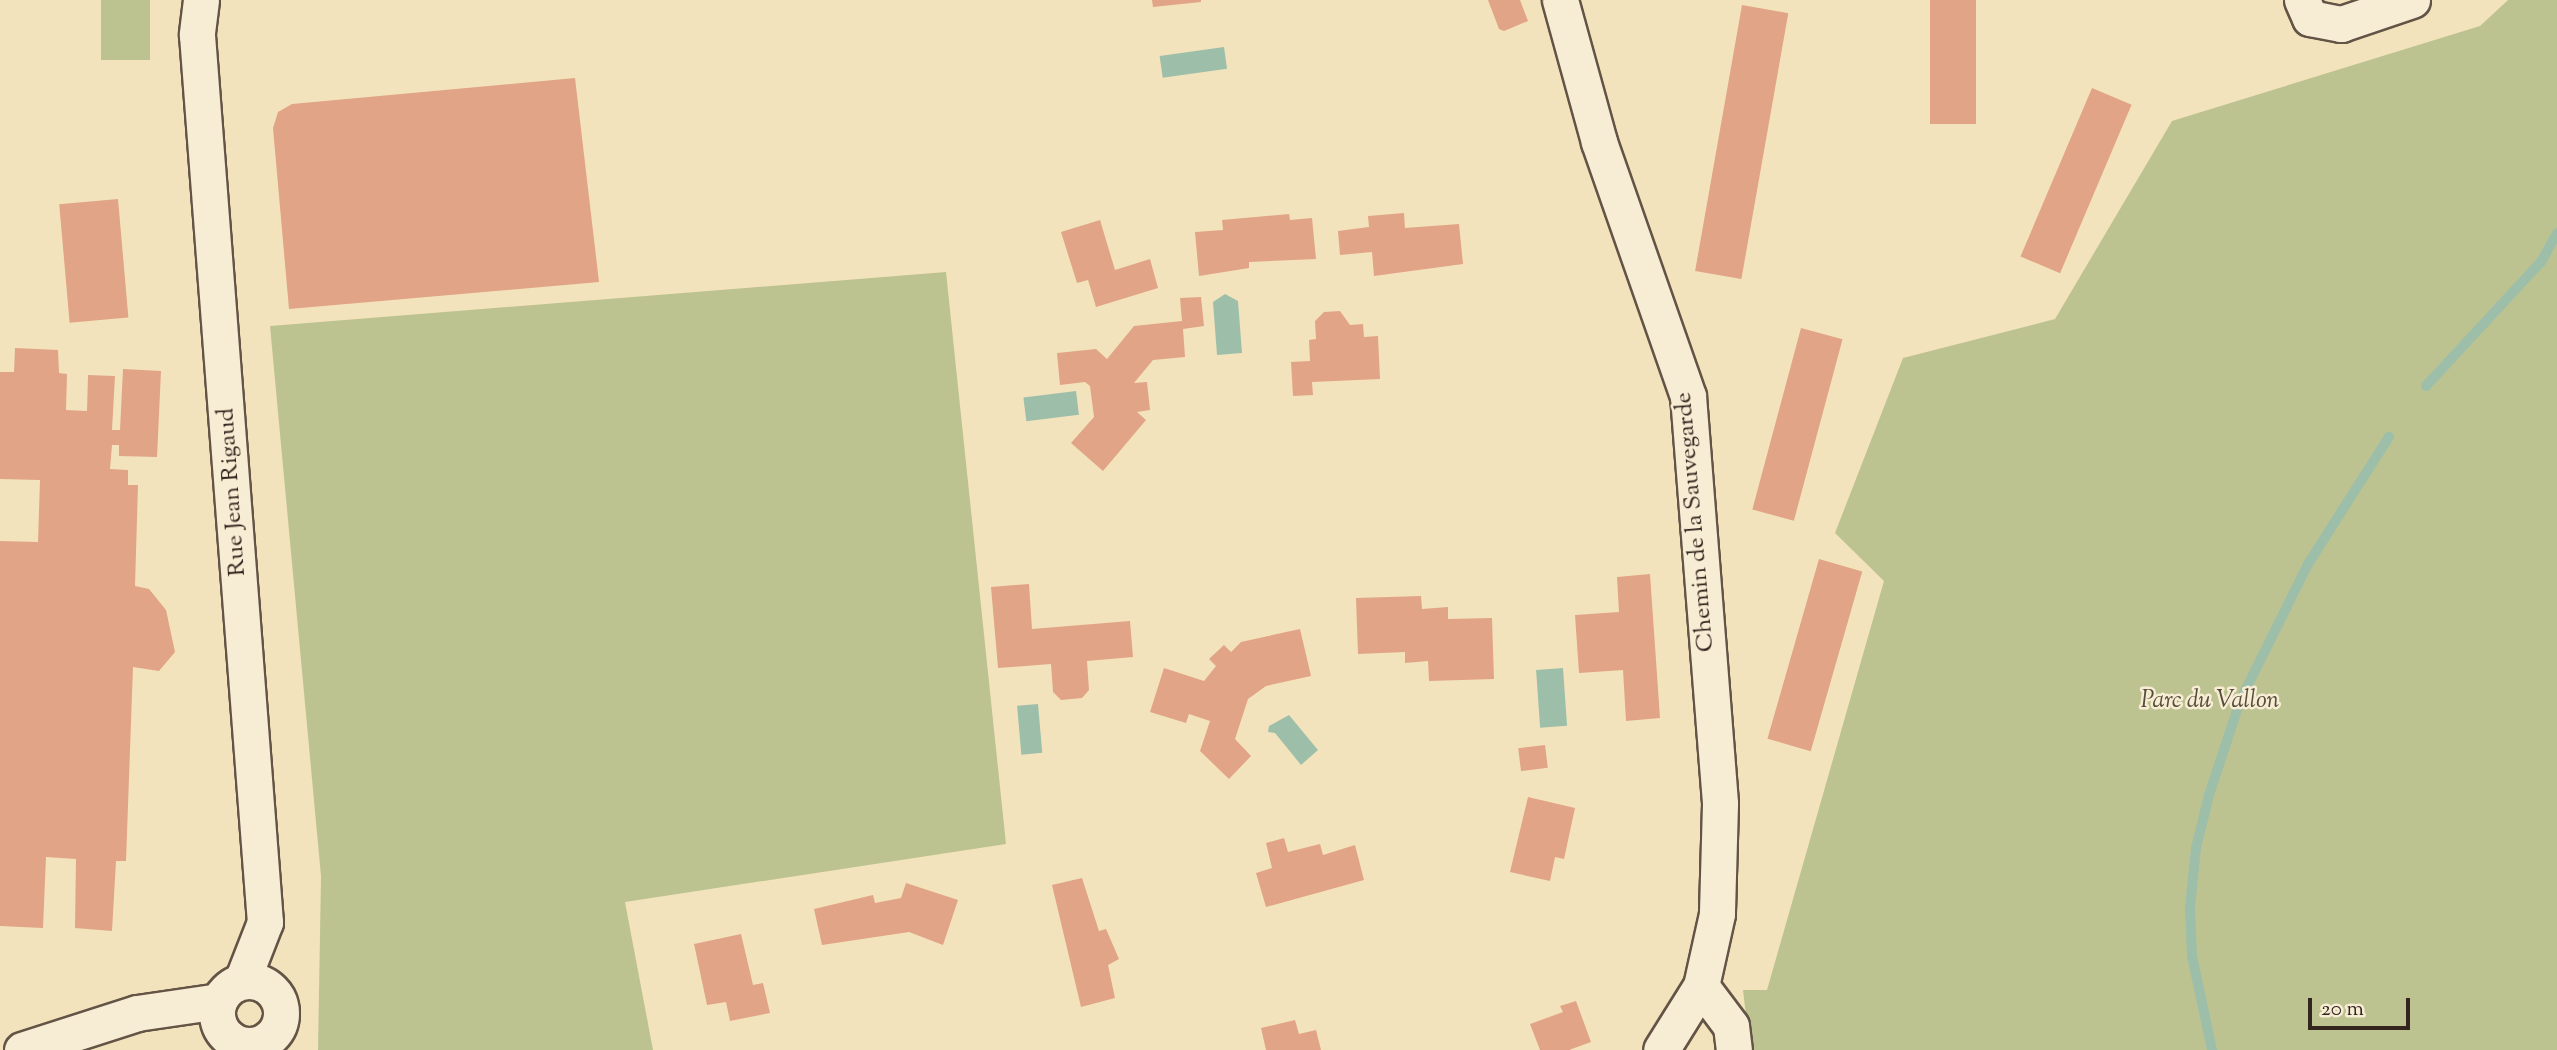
<!DOCTYPE html>
<html>
<head>
<meta charset="utf-8">
<style>
  body { margin:0 }
  #map { position:relative; width:2557px; height:1050px; overflow:hidden; background:#f3e3bd; font-family:"Sorts Mill Goudy",serif }
  div>[style] { position:absolute }
  .green>* { inset:0; background:#bdc390; transform-origin:0 0 }
  .water>* { inset:0; background:#9dbfaa; transform-origin:0 0 }
  .stream>* { height:10px; margin:-5px; padding:0 5px; transform-origin:5px; border-radius:5px; background:#9dbfaa }
  .building>* { inset:0; background:#e1a486; transform-origin:0 0 }
  .roads { filter:drop-shadow(2px 0 #635446) drop-shadow(-2px 0 #635446) drop-shadow(0 2px #635446) drop-shadow(0 -2px #635446) }
  .minor>* { height:35px; margin:-17.5px; padding:0 17.5px; transform-origin:17.5px; border-radius:17.5px; background:#f7edd4 }
  .minor>.ring { margin:-17.5px; padding:0; box-sizing:content-box; background:none; border:35px solid #f7edd4; border-radius:50% }
  span { translate:-50% -50%; white-space:nowrap; text-align:center; line-height:1.15; -webkit-text-stroke:5px #f7edd4; paint-order:stroke }
  .street-label { font-size:24px; color:#33241e }
  .park-label { font-size:24px; color:#564c3a; font-style:italic }
  .scale { position:absolute; left:2308px; top:998px; width:102px; height:32px; box-sizing:border-box; border:4px solid #33241e; border-top:0; padding-left:9px; font-size:21px; line-height:24px; white-space:nowrap; color:#33241e; -webkit-text-stroke:5px #f7edd4; paint-order:stroke }
</style>
</head>
<body>
<div id="map">
  <div class="green">
    <i style="left:101px;top:0;width:49px;height:60px"></i>
    <i style="clip-path:polygon(2508px 0,2557px 0,2557px 1050px,1750px 1050px,1743px 990px,1767px 990px,1884px 581px,1835px 533px,1903px 358px,2055px 319px,2172px 121px,2480px 26px)"></i>
    <i style="clip-path:polygon(946px 272px,1006px 844px,625px 902px,653px 1050px,318px 1050px,321px 876px,270px 326px)"></i>
  </div>
  <div class="water">
    <i style="left:1224px;top:47px;width:22px;height:65px;rotate:82deg"></i>
    <i style="clip-path:polygon(1225px 294px,1238px 301px,1242px 353px,1217px 355px,1213px 302px)"></i>
    <i style="left:1076px;top:391px;width:24px;height:53px;rotate:83deg"></i>
    <i style="left:1563px;top:668px;width:58px;height:27px;rotate:86deg"></i>
    <i style="left:1038px;top:704px;width:49px;height:21px;rotate:85deg"></i>
    <i style="clip-path:polygon(1289px 715px,1318px 750px,1301px 765px,1275px 733px,1268px 732px,1269px 726px)"></i>
  </div>
  <div class="stream">
    <i style="left:2426px;top:386px;width:169px;rotate:-47.2deg"></i>
    <i style="left:2541px;top:262px;width:33px;rotate:-61deg"></i>
    <i style="left:2212px;top:1050px;width:96px;rotate:-102deg"></i>
    <i style="left:2192px;top:956px;width:49px;rotate:-92.3deg"></i>
    <i style="left:2190px;top:907px;width:59px;rotate:-84.2deg"></i>
    <i style="left:2196px;top:848px;width:55px;rotate:-76.2deg"></i>
    <i style="left:2209px;top:795px;width:99px;rotate:-71.7deg"></i>
    <i style="left:2240px;top:701px;width:153px;rotate:-63.6deg"></i>
    <i style="left:2308px;top:564px;width:151px;rotate:-57.5deg"></i>
  </div>
  <div class="building">
    <i style="clip-path:polygon(1152px 0,1201px 0,1201px 2px,1153px 7px)"></i>
    <i style="clip-path:polygon(1488px 0,1520px 0,1528px 21px,1504px 31px,1499px 29px)"></i>
    <i style="left:1930px;top:0;width:46px;height:124px"></i>
    <i style="left:1742px;top:5px;width:47px;height:270px;rotate:10deg"></i>
    <i style="clip-path:polygon(575px 78px,599px 282px,289px 309px,273px 128px,278px 112px,292px 104px)"></i>
    <i style="left:2092px;top:88px;width:43px;height:183px;rotate:23deg"></i>
    <i style="left:118px;top:199px;width:119px;height:59px;rotate:85deg"></i>
    <i style="clip-path:polygon(1404px 213px,1405px 228px,1459px 224px,1463px 264px,1374px 276px,1372px 252px,1340px 255px,1338px 231px,1369px 227px,1368px 216px)"></i>
    <i style="clip-path:polygon(1289px 214px,1290px 220px,1312px 218px,1316px 259px,1249px 262px,1249px 268px,1199px 276px,1195px 232px,1223px 230px,1222px 220px)"></i>
    <i style="clip-path:polygon(1100px 220px,1115px 270px,1150px 259px,1158px 288px,1096px 307px,1088px 280px,1077px 283px,1061px 232px)"></i>
    <i style="clip-path:polygon(1201px 297px,1204px 326px,1183px 329px,1185px 357px,1153px 360px,1134px 383px,1147px 382px,1150px 410px,1137px 412px,1146px 420px,1103px 471px,1071px 443px,1094px 417px,1090px 386px,1085px 382px,1060px 385px,1057px 353px,1096px 349px,1107px 359px,1134px 326px,1182px 321px,1180px 298px)"></i>
    <i style="clip-path:polygon(1340px 311px,1350px 325px,1363px 324px,1364px 337px,1378px 336px,1380px 379px,1312px 382px,1313px 395px,1293px 396px,1291px 362px,1310px 361px,1309px 340px,1316px 339px,1315px 321px,1324px 312px)"></i>
    <i style="left:1801px;top:328px;width:43px;height:188px;rotate:15deg"></i>
    <i style="clip-path:polygon(15px 348px,58px 350px,59px 373px,67px 374px,66px 410px,87px 411px,88px 375px,115px 376px,112px 430px,120px 430px,123px 369px,161px 371px,157px 457px,119px 456px,119px 445px,112px 445px,110px 469px,128px 470px,128px 485px,138px 485px,135px 586px,149px 589px,166px 610px,175px 652px,159px 671px,133px 667px,126px 861px,116px 861px,112px 931px,75px 928px,76px 859px,46px 857px,43px 928px,0 926px,0 541px,38px 542px,40px 480px,0 479px,0 372px,14px 372px)"></i>
    <i style="left:1819px;top:559px;width:45px;height:187px;rotate:16deg"></i>
    <i style="clip-path:polygon(1650px 574px,1660px 718px,1626px 721px,1623px 670px,1579px 673px,1575px 615px,1619px 612px,1617px 577px)"></i>
    <i style="clip-path:polygon(1029px 584px,1032px 629px,1130px 621px,1133px 657px,1087px 661px,1089px 690px,1082px 698px,1061px 700px,1053px 692px,1051px 664px,998px 668px,991px 587px)"></i>
    <i style="clip-path:polygon(1421px 596px,1422px 609px,1448px 607px,1448px 619px,1492px 618px,1494px 679px,1429px 681px,1428px 661px,1405px 663px,1405px 652px,1358px 654px,1356px 598px)"></i>
    <i style="clip-path:polygon(1300px 629px,1311px 676px,1266px 686px,1248px 699px,1235px 739px,1251px 756px,1229px 779px,1200px 751px,1210px 721px,1189px 714px,1186px 723px,1150px 712px,1164px 668px,1204px 681px,1216px 666px,1209px 659px,1224px 645px,1231px 652px,1241px 642px)"></i>
    <i style="left:1545px;top:745px;width:23px;height:27px;rotate:83deg"></i>
    <i style="clip-path:polygon(1528px 797px,1575px 808px,1564px 859px,1555px 857px,1550px 881px,1510px 872px)"></i>
    <i style="clip-path:polygon(1284px 838px,1288px 852px,1320px 844px,1323px 855px,1355px 845px,1364px 880px,1266px 907px,1256px 873px,1272px 868px,1266px 843px)"></i>
    <i style="clip-path:polygon(1082px 878px,1099px 931px,1106px 929px,1119px 959px,1108px 965px,1115px 998px,1081px 1007px,1052px 885px)"></i>
    <i style="clip-path:polygon(906px 883px,958px 900px,943px 945px,909px 932px,822px 945px,814px 909px,873px 895px,875px 903px,901px 898px)"></i>
    <i style="clip-path:polygon(741px 934px,753px 985px,763px 983px,770px 1013px,730px 1021px,726px 1002px,707px 1005px,694px 944px)"></i>
    <i style="clip-path:polygon(1576px 1001px,1591px 1042px,1569px 1050px,1540px 1050px,1530px 1024px,1563px 1012px,1560px 1006px)"></i>
    <i style="clip-path:polygon(1295px 1020px,1299px 1034px,1316px 1030px,1321px 1050px,1266px 1050px,1261px 1028px)"></i>
  </div>
  <div class="roads">
    <div class="minor">
      <i style="left:201px;top:0;width:35px;rotate:97deg"></i>
      <i style="left:197px;top:35px;width:890px;rotate:85.62deg"></i>
      <i style="left:265px;top:922px;width:63px;rotate:111.3deg"></i>
      <i style="left:1560px;top:0;width:147px;rotate:74.6deg"></i>
      <i style="left:1599px;top:142px;width:269px;rotate:70.7deg"></i>
      <i style="left:1688px;top:396px;width:409px;rotate:85.5deg"></i>
      <i style="left:1720px;top:804px;width:110px;rotate:91.6deg"></i>
      <i style="left:1717px;top:914px;width:74px;rotate:102.5deg"></i>
      <i style="left:1701px;top:986px;width:75px;rotate:122deg"></i>
      <i style="left:2302px;top:0;width:20px;rotate:66deg"></i>
      <i style="left:2310px;top:18px;width:32px;rotate:11deg"></i>
      <i style="left:2341px;top:24px;width:75px;rotate:-18.7deg"></i>
      <i class="ring" style="left:217px;top:981px;width:29px;height:29px"></i>
      <i style="left:1701px;top:986px;width:50px;rotate:53.1deg"></i>
      <i style="left:1731px;top:1026px;width:24px;rotate:83deg"></i>
      <i style="left:22px;top:1050px;width:121px;rotate:-17.8deg"></i>
      <i style="left:137px;top:1013px;width:83px;rotate:-8.3deg"></i>
    </div>
  </div>
  <div class="street-label">
    <span style="left:233px;top:492px;rotate:-94deg">Rue Jean Rigaud</span>
    <span style="left:1696px;top:522px;rotate:-95deg">Chemin de la Sauvegarde</span>
  </div>
  <div class="park-label">
    <span style="left:2210px;top:702px">Parc du Vallon</span>
  </div>
  <div class="scale">20 m</div>
</div>
</body>
</html>
